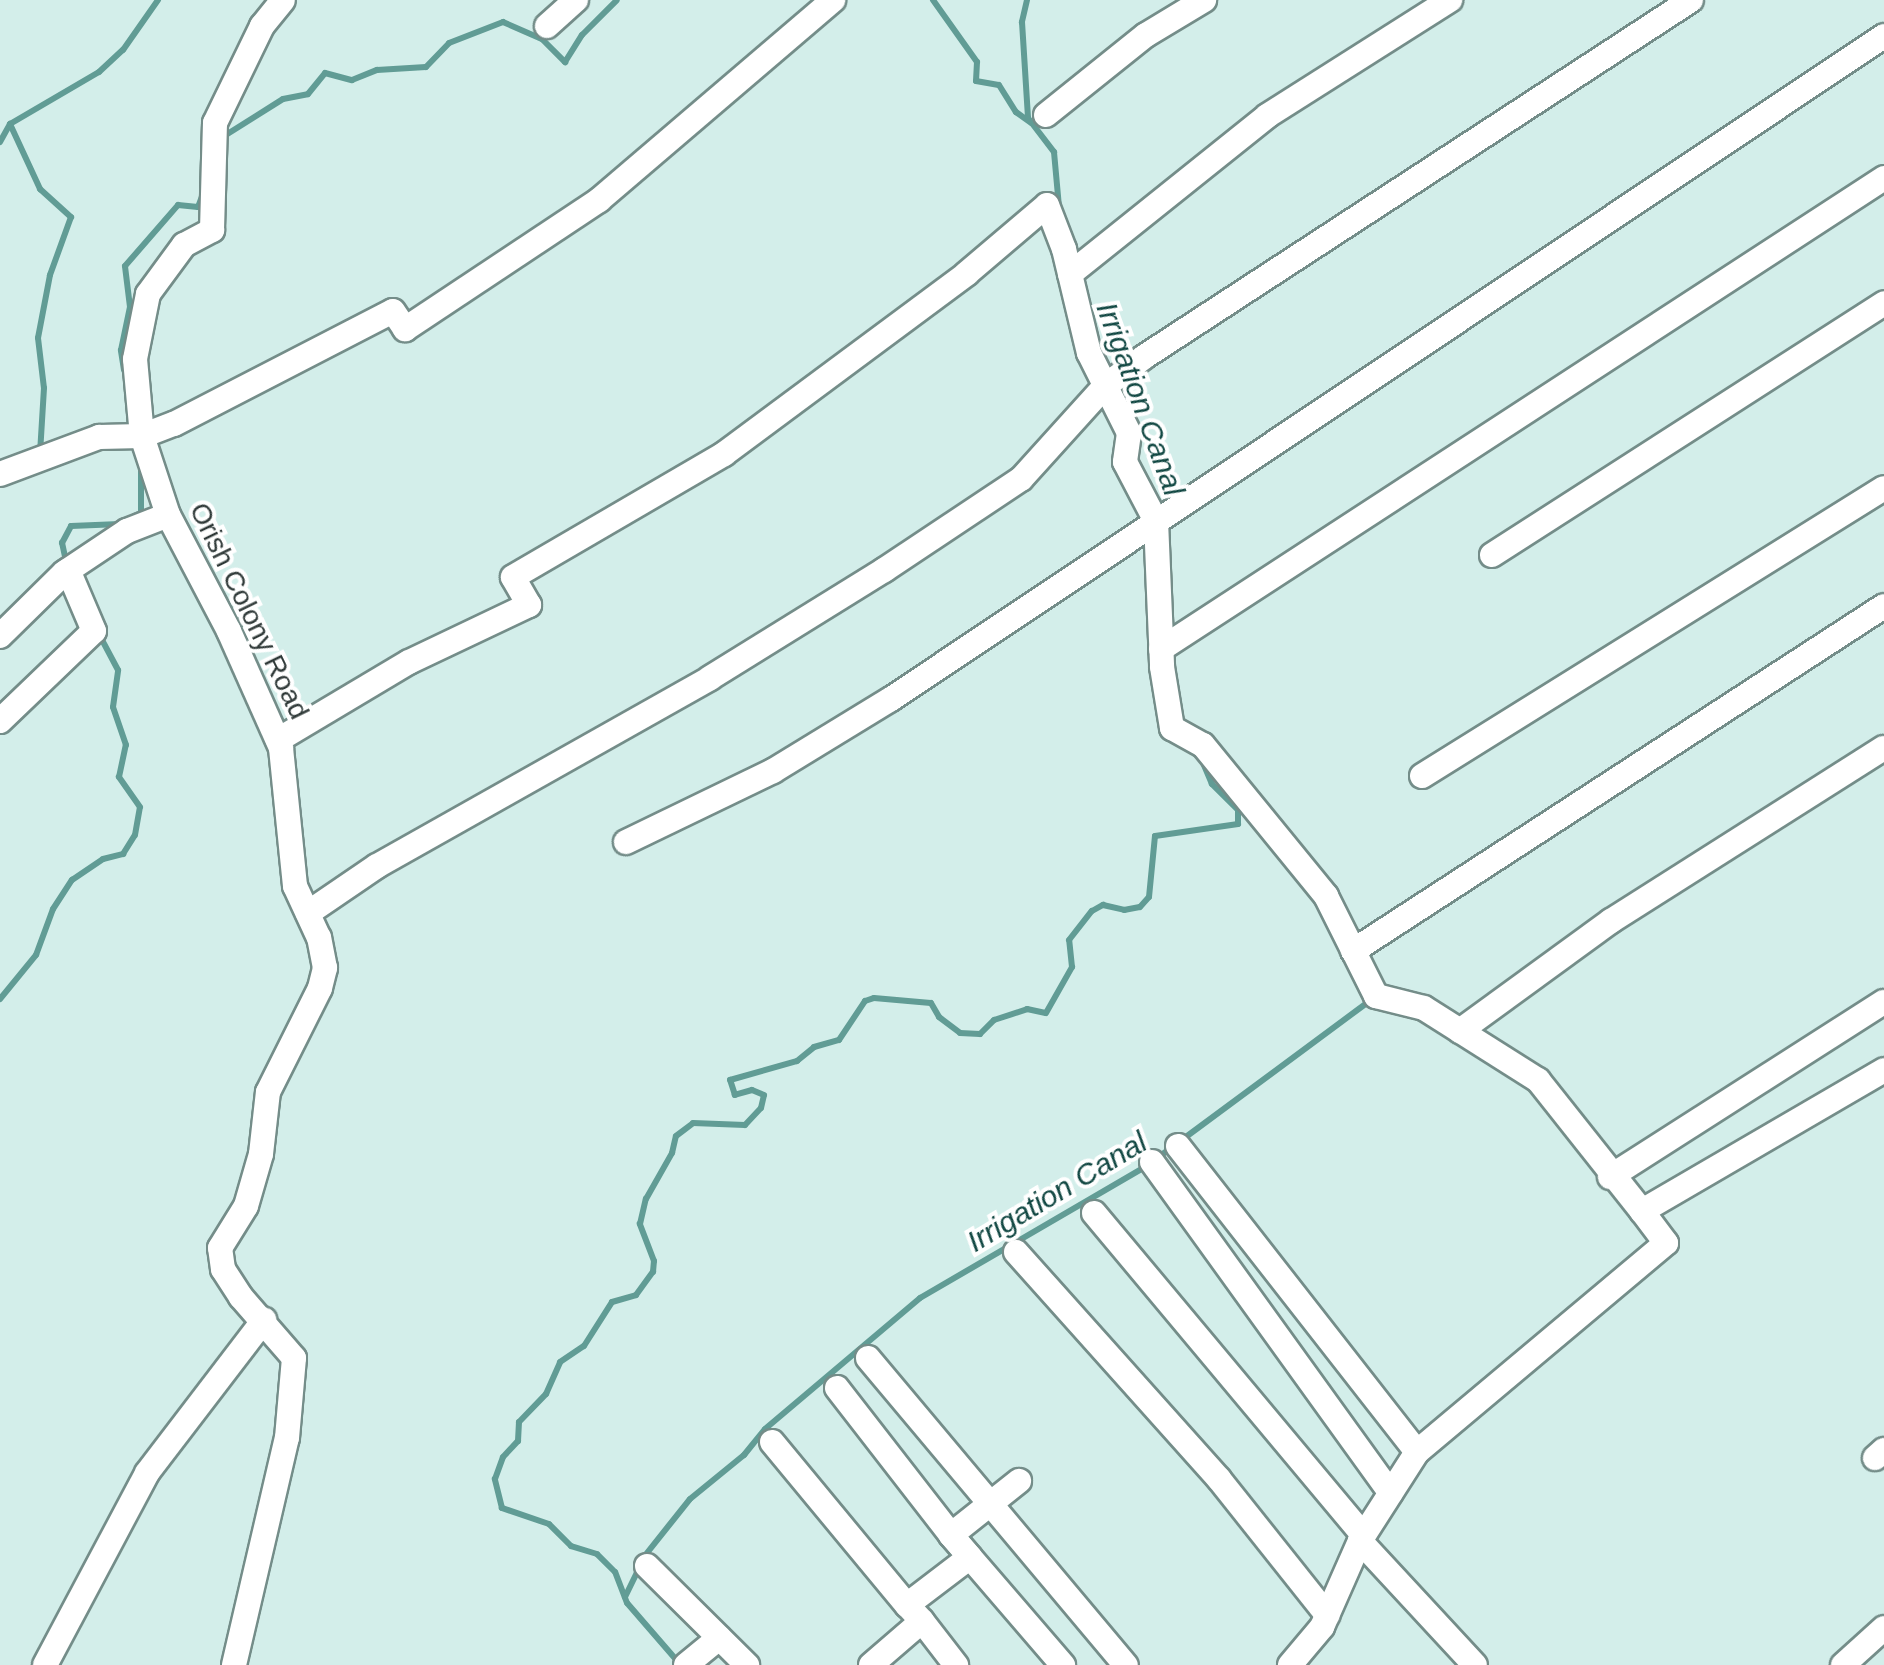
<!DOCTYPE html>
<html>
<head>
<meta charset="utf-8">
<style>
  body { margin:0 }
  #map { position:relative; width:1884px; height:1665px; overflow:hidden; background:#d3eeea; font-family:Helvetica,sans-serif }
  div>[style] { position:absolute }
  .stream>* { height:6px; margin:-3px; padding:0 3px; transform-origin:3px; border-radius:3px; background:#619c95 }
  .roads { filter:drop-shadow(2px 0 #748d89) drop-shadow(-2px 0 #748d89) drop-shadow(0 2px #748d89) drop-shadow(0 -2px #748d89) }
  .minor>* { height:24px; margin:-12px; padding:0 12px; transform-origin:12px; border-radius:12px; background:#fff }
  span { translate:-50% -50%; white-space:nowrap; text-align:center; line-height:1.15; -webkit-text-stroke:8px #fff; paint-order:stroke }
  .street-label { font-size:28px; color:#2f3938 }
  .water-label { font-size:30px; color:#124843; font-style:italic }
</style>
</head>
<body>
<div id="map">
  <div class="stream">
    <i style="left:933px;top:0;width:76px;rotate:54.6deg"></i>
    <i style="left:977px;top:62px;width:19px;rotate:93deg"></i>
    <i style="left:976px;top:81px;width:23px;rotate:10deg"></i>
    <i style="left:999px;top:85px;width:32px;rotate:58deg"></i>
    <i style="left:1016px;top:112px;width:19px;rotate:36deg"></i>
    <i style="left:1027px;top:0;width:23px;rotate:103deg"></i>
    <i style="left:1022px;top:22px;width:96px;rotate:86.4deg"></i>
    <i style="left:1028px;top:118px;width:43px;rotate:52.6deg"></i>
    <i style="left:1054px;top:152px;width:55px;rotate:84.8deg"></i>
    <i style="left:10px;top:124px;width:72px;rotate:65.2deg"></i>
    <i style="left:40px;top:189px;width:42px;rotate:42.1deg"></i>
    <i style="left:71px;top:217px;width:62px;rotate:109.9deg"></i>
    <i style="left:50px;top:275px;width:64px;rotate:100.8deg"></i>
    <i style="left:38px;top:338px;width:50px;rotate:83.2deg"></i>
    <i style="left:44px;top:388px;width:65px;rotate:93.5deg"></i>
    <i style="left:221px;top:138px;width:73px;rotate:-32.2deg"></i>
    <i style="left:283px;top:99px;width:25px;rotate:-11deg"></i>
    <i style="left:308px;top:94px;width:27px;rotate:-51deg"></i>
    <i style="left:325px;top:73px;width:28px;rotate:15deg"></i>
    <i style="left:352px;top:80px;width:27px;rotate:-22deg"></i>
    <i style="left:377px;top:70px;width:49px;rotate:-3.5deg"></i>
    <i style="left:426px;top:67px;width:33px;rotate:-46deg"></i>
    <i style="left:449px;top:43px;width:58px;rotate:-21.3deg"></i>
    <i style="left:503px;top:22px;width:43px;rotate:23.6deg"></i>
    <i style="left:542px;top:39px;width:33px;rotate:45deg"></i>
    <i style="left:565px;top:62px;width:32px;rotate:-58deg"></i>
    <i style="left:582px;top:35px;width:49px;rotate:-45deg"></i>
    <i style="left:0;top:142px;width:21px;rotate:-61deg"></i>
    <i style="left:10px;top:124px;width:103px;rotate:-30.3deg"></i>
    <i style="left:99px;top:72px;width:33px;rotate:-43deg"></i>
    <i style="left:123px;top:50px;width:61px;rotate:-55deg"></i>
    <i style="left:124px;top:370px;width:20px;rotate:-99deg"></i>
    <i style="left:121px;top:350px;width:44px;rotate:-78.2deg"></i>
    <i style="left:130px;top:307px;width:41px;rotate:-97deg"></i>
    <i style="left:125px;top:266px;width:81px;rotate:-49deg"></i>
    <i style="left:178px;top:205px;width:20px;rotate:6deg"></i>
    <i style="left:198px;top:207px;width:14px;rotate:-69deg"></i>
    <i style="left:134px;top:516px;width:8px;rotate:-23deg"></i>
    <i style="left:141px;top:513px;width:45px;rotate:-90deg"></i>
    <i style="left:67px;top:566px;width:24px;rotate:-102deg"></i>
    <i style="left:62px;top:543px;width:19px;rotate:-62deg"></i>
    <i style="left:71px;top:526px;width:49px;rotate:-2.3deg"></i>
    <i style="left:0;top:999px;width:57px;rotate:-50.7deg"></i>
    <i style="left:36px;top:955px;width:49px;rotate:-69.7deg"></i>
    <i style="left:53px;top:909px;width:35px;rotate:-57deg"></i>
    <i style="left:72px;top:880px;width:37px;rotate:-34deg"></i>
    <i style="left:103px;top:859px;width:21px;rotate:-14deg"></i>
    <i style="left:123px;top:854px;width:22px;rotate:-58deg"></i>
    <i style="left:135px;top:835px;width:28px;rotate:-80deg"></i>
    <i style="left:140px;top:807px;width:37px;rotate:-125deg"></i>
    <i style="left:119px;top:777px;width:33px;rotate:-78deg"></i>
    <i style="left:126px;top:745px;width:40px;rotate:-108.9deg"></i>
    <i style="left:113px;top:707px;width:37px;rotate:-82deg"></i>
    <i style="left:118px;top:670px;width:40px;rotate:-118deg"></i>
    <i style="left:1156px;top:1159px;width:269px;rotate:-36.5deg"></i>
    <i style="left:643px;top:1558px;width:75px;rotate:-51.5deg"></i>
    <i style="left:690px;top:1499px;width:70px;rotate:-39.2deg"></i>
    <i style="left:744px;top:1455px;width:33px;rotate:-51deg"></i>
    <i style="left:765px;top:1429px;width:203px;rotate:-40.2deg"></i>
    <i style="left:920px;top:1298px;width:263px;rotate:-30.2deg"></i>
    <i style="left:625px;top:1597px;width:32px;rotate:-64deg"></i>
    <i style="left:679px;top:1663px;width:79px;rotate:-130.9deg"></i>
    <i style="left:627px;top:1603px;width:33px;rotate:-111deg"></i>
    <i style="left:615px;top:1572px;width:25px;rotate:-135deg"></i>
    <i style="left:597px;top:1554px;width:27px;rotate:-163deg"></i>
    <i style="left:571px;top:1546px;width:31px;rotate:-135deg"></i>
    <i style="left:549px;top:1524px;width:50px;rotate:-161.2deg"></i>
    <i style="left:502px;top:1508px;width:30px;rotate:-104deg"></i>
    <i style="left:495px;top:1479px;width:23px;rotate:-70deg"></i>
    <i style="left:503px;top:1457px;width:22px;rotate:-47deg"></i>
    <i style="left:518px;top:1441px;width:19px;rotate:-87deg"></i>
    <i style="left:519px;top:1422px;width:39px;rotate:-46deg"></i>
    <i style="left:546px;top:1394px;width:35px;rotate:-66deg"></i>
    <i style="left:560px;top:1362px;width:29px;rotate:-34deg"></i>
    <i style="left:584px;top:1346px;width:52px;rotate:-57.5deg"></i>
    <i style="left:612px;top:1302px;width:25px;rotate:-16deg"></i>
    <i style="left:636px;top:1295px;width:29px;rotate:-54deg"></i>
    <i style="left:653px;top:1272px;width:11px;rotate:-85deg"></i>
    <i style="left:654px;top:1261px;width:40px;rotate:-111deg"></i>
    <i style="left:640px;top:1224px;width:26px;rotate:-77deg"></i>
    <i style="left:646px;top:1199px;width:53px;rotate:-60.5deg"></i>
    <i style="left:672px;top:1153px;width:17px;rotate:-77deg"></i>
    <i style="left:676px;top:1136px;width:21px;rotate:-37deg"></i>
    <i style="left:693px;top:1123px;width:52px;rotate:2.2deg"></i>
    <i style="left:745px;top:1125px;width:23px;rotate:-47deg"></i>
    <i style="left:761px;top:1108px;width:13px;rotate:-77deg"></i>
    <i style="left:764px;top:1095px;width:13px;rotate:-157deg"></i>
    <i style="left:752px;top:1090px;width:18px;rotate:164deg"></i>
    <i style="left:735px;top:1095px;width:16px;rotate:-108deg"></i>
    <i style="left:730px;top:1080px;width:70px;rotate:-15.8deg"></i>
    <i style="left:797px;top:1061px;width:22px;rotate:-39deg"></i>
    <i style="left:814px;top:1047px;width:26px;rotate:-16deg"></i>
    <i style="left:839px;top:1040px;width:47px;rotate:-56.3deg"></i>
    <i style="left:865px;top:1001px;width:9px;rotate:-18deg"></i>
    <i style="left:874px;top:998px;width:57px;rotate:5deg"></i>
    <i style="left:931px;top:1003px;width:16px;rotate:60deg"></i>
    <i style="left:939px;top:1017px;width:26px;rotate:37deg"></i>
    <i style="left:960px;top:1033px;width:20px;rotate:3deg"></i>
    <i style="left:980px;top:1034px;width:20px;rotate:-45deg"></i>
    <i style="left:994px;top:1020px;width:35px;rotate:-18deg"></i>
    <i style="left:1027px;top:1009px;width:19px;rotate:12deg"></i>
    <i style="left:1046px;top:1013px;width:53px;rotate:-60.5deg"></i>
    <i style="left:1072px;top:967px;width:27px;rotate:-96deg"></i>
    <i style="left:1069px;top:940px;width:37px;rotate:-52deg"></i>
    <i style="left:1092px;top:911px;width:13px;rotate:-29deg"></i>
    <i style="left:1103px;top:905px;width:22px;rotate:13deg"></i>
    <i style="left:1124px;top:910px;width:16px;rotate:-11deg"></i>
    <i style="left:1140px;top:907px;width:13px;rotate:-48deg"></i>
    <i style="left:1149px;top:897px;width:61px;rotate:-84.4deg"></i>
    <i style="left:1155px;top:836px;width:84px;rotate:-8.2deg"></i>
    <i style="left:1238px;top:824px;width:14px;rotate:-90deg"></i>
    <i style="left:1238px;top:810px;width:37px;rotate:-135deg"></i>
    <i style="left:1212px;top:784px;width:25px;rotate:-113deg"></i>
  </div>
  <div class="roads">
    <div class="minor">
      <i style="left:547px;top:26px;width:39px;rotate:-42deg"></i>
      <i style="left:1046px;top:115px;width:128px;rotate:-38.7deg"></i>
      <i style="left:1146px;top:35px;width:68px;rotate:-31.1deg"></i>
      <i style="left:1070px;top:274px;width:253px;rotate:-38.7deg"></i>
      <i style="left:1267px;top:116px;width:217px;rotate:-32.4deg"></i>
      <i style="left:0;top:474px;width:106px;rotate:-20.5deg"></i>
      <i style="left:99px;top:437px;width:43px;rotate:-1.3deg"></i>
      <i style="left:142px;top:436px;width:34px;rotate:-21deg"></i>
      <i style="left:174px;top:424px;width:246px;rotate:-27.3deg"></i>
      <i style="left:393px;top:311px;width:22px;rotate:56deg"></i>
      <i style="left:405px;top:329px;width:233px;rotate:-33.6deg"></i>
      <i style="left:599px;top:200px;width:308px;rotate:-40.5deg"></i>
      <i style="left:1492px;top:555px;width:466px;rotate:-32.7deg"></i>
      <i style="left:0;top:636px;width:90px;rotate:-44.5deg"></i>
      <i style="left:64px;top:573px;width:76px;rotate:-33.7deg"></i>
      <i style="left:127px;top:531px;width:44px;rotate:-21.3deg"></i>
      <i style="left:1161px;top:649px;width:863px;rotate:-33.08deg"></i>
      <i style="left:0;top:721px;width:130px;rotate:-43.8deg"></i>
      <i style="left:94px;top:631px;width:66px;rotate:-113.1deg"></i>
      <i style="left:278px;top:740px;width:152px;rotate:-30.8deg"></i>
      <i style="left:409px;top:662px;width:133px;rotate:-25.4deg"></i>
      <i style="left:529px;top:605px;width:32px;rotate:-120deg"></i>
      <i style="left:513px;top:577px;width:244px;rotate:-30.2deg"></i>
      <i style="left:724px;top:454px;width:302px;rotate:-36.6deg"></i>
      <i style="left:966px;top:274px;width:106px;rotate:-40.4deg"></i>
      <i style="left:1047px;top:205px;width:47px;rotate:68.9deg"></i>
      <i style="left:1064px;top:249px;width:107px;rotate:76.5deg"></i>
      <i style="left:1089px;top:353px;width:89px;rotate:63.4deg"></i>
      <i style="left:1129px;top:433px;width:29px;rotate:98deg"></i>
      <i style="left:1125px;top:462px;width:67px;rotate:62.3deg"></i>
      <i style="left:1156px;top:521px;width:146px;rotate:87.6deg"></i>
      <i style="left:1162px;top:667px;width:62px;rotate:80.7deg"></i>
      <i style="left:1172px;top:728px;width:35px;rotate:29deg"></i>
      <i style="left:1203px;top:745px;width:195px;rotate:50.8deg"></i>
      <i style="left:1326px;top:896px;width:112px;rotate:63.4deg"></i>
      <i style="left:1376px;top:996px;width:49px;rotate:14deg"></i>
      <i style="left:1424px;top:1008px;width:135px;rotate:32.3deg"></i>
      <i style="left:1538px;top:1080px;width:167px;rotate:51.6deg"></i>
      <i style="left:1422px;top:776px;width:544px;rotate:-31.94deg"></i>
      <i style="left:626px;top:842px;width:163px;rotate:-25.8deg"></i>
      <i style="left:773px;top:771px;width:138px;rotate:-31.4deg"></i>
      <i style="left:891px;top:699px;width:1194px;rotate:-33.73deg"></i>
      <i style="left:308px;top:913px;width:83px;rotate:-34.3deg"></i>
      <i style="left:377px;top:866px;width:382px;rotate:-29.4deg"></i>
      <i style="left:710px;top:678px;width:205px;rotate:-31.8deg"></i>
      <i style="left:884px;top:570px;width:164px;rotate:-33.6deg"></i>
      <i style="left:1021px;top:479px;width:125px;rotate:-47.9deg"></i>
      <i style="left:1105px;top:386px;width:49px;rotate:-36.6deg"></i>
      <i style="left:1144px;top:357px;width:653px;rotate:-33.13deg"></i>
      <i style="left:1353px;top:951px;width:633px;rotate:-33.01deg"></i>
      <i style="left:1460px;top:1031px;width:187px;rotate:-36.1deg"></i>
      <i style="left:1611px;top:921px;width:323px;rotate:-32.4deg"></i>
      <i style="left:1178px;top:1146px;width:388px;rotate:52deg"></i>
      <i style="left:1152px;top:1162px;width:408px;rotate:54.2deg"></i>
      <i style="left:1610px;top:1177px;width:325px;rotate:-32.6deg"></i>
      <i style="left:1094px;top:1213px;width:420px;rotate:50.1deg"></i>
      <i style="left:1016px;top:1252px;width:305px;rotate:48.2deg"></i>
      <i style="left:1219px;top:1479px;width:174px;rotate:51.5deg"></i>
      <i style="left:868px;top:1358px;width:401px;rotate:50deg"></i>
      <i style="left:837px;top:1388px;width:186px;rotate:52.2deg"></i>
      <i style="left:951px;top:1535px;width:172px;rotate:49.3deg"></i>
      <i style="left:772px;top:1442px;width:212px;rotate:50.4deg"></i>
      <i style="left:1875px;top:1458px;width:12px;rotate:-42deg"></i>
      <i style="left:1360px;top:1541px;width:169px;rotate:47.2deg"></i>
      <i style="left:647px;top:1566px;width:141px;rotate:44.7deg"></i>
      <i style="left:922px;top:1621px;width:56px;rotate:52.3deg"></i>
      <i style="left:45px;top:1665px;width:217px;rotate:-62deg"></i>
      <i style="left:147px;top:1473px;width:193px;rotate:-52.6deg"></i>
      <i style="left:234px;top:1665px;width:233px;rotate:-76.9deg"></i>
      <i style="left:287px;top:1438px;width:80px;rotate:-85deg"></i>
      <i style="left:294px;top:1358px;width:81px;rotate:-131deg"></i>
      <i style="left:241px;top:1297px;width:33px;rotate:-123deg"></i>
      <i style="left:223px;top:1269px;width:21px;rotate:-98deg"></i>
      <i style="left:220px;top:1248px;width:49px;rotate:-58.2deg"></i>
      <i style="left:246px;top:1206px;width:54px;rotate:-73.9deg"></i>
      <i style="left:261px;top:1154px;width:62px;rotate:-83.6deg"></i>
      <i style="left:268px;top:1092px;width:116px;rotate:-63.4deg"></i>
      <i style="left:320px;top:988px;width:21px;rotate:-76deg"></i>
      <i style="left:325px;top:968px;width:31px;rotate:-101deg"></i>
      <i style="left:319px;top:938px;width:57px;rotate:-114.8deg"></i>
      <i style="left:295px;top:886px;width:139px;rotate:-95.8deg"></i>
      <i style="left:281px;top:748px;width:128px;rotate:-114deg"></i>
      <i style="left:229px;top:631px;width:131px;rotate:-117.7deg"></i>
      <i style="left:168px;top:515px;width:83px;rotate:-108.2deg"></i>
      <i style="left:142px;top:436px;width:77px;rotate:-95.2deg"></i>
      <i style="left:135px;top:359px;width:66px;rotate:-78.7deg"></i>
      <i style="left:148px;top:294px;width:61px;rotate:-53.7deg"></i>
      <i style="left:184px;top:245px;width:32px;rotate:-28deg"></i>
      <i style="left:212px;top:230px;width:107px;rotate:-88.4deg"></i>
      <i style="left:215px;top:123px;width:108px;rotate:-64.1deg"></i>
      <i style="left:262px;top:26px;width:33px;rotate:-51deg"></i>
      <i style="left:686px;top:1665px;width:43px;rotate:-39.3deg"></i>
      <i style="left:871px;top:1665px;width:67px;rotate:-40.8deg"></i>
      <i style="left:922px;top:1621px;width:22px;rotate:-133deg"></i>
      <i style="left:907px;top:1605px;width:79px;rotate:-37.3deg"></i>
      <i style="left:970px;top:1557px;width:29px;rotate:-131deg"></i>
      <i style="left:951px;top:1535px;width:87px;rotate:-38.5deg"></i>
      <i style="left:1290px;top:1665px;width:50px;rotate:-49.9deg"></i>
      <i style="left:1322px;top:1627px;width:94px;rotate:-66.2deg"></i>
      <i style="left:1360px;top:1541px;width:106px;rotate:-57.4deg"></i>
      <i style="left:1417px;top:1452px;width:325px;rotate:-40deg"></i>
      <i style="left:1666px;top:1243px;width:40px;rotate:-127deg"></i>
      <i style="left:1642px;top:1211px;width:280px;rotate:-30.2deg"></i>
      <i style="left:1843px;top:1665px;width:55px;rotate:-42.1deg"></i>
    </div>
  </div>
  <div class="street-label">
    <span style="left:249px;top:611px;rotate:64deg">Orish Colony Road</span>
  </div>
  <div class="water-label">
    <span style="left:1140px;top:399px;rotate:70deg">Irrigation Canal</span>
    <span style="left:1057px;top:1192px;rotate:-31deg">Irrigation Canal</span>
  </div>
</div>
</body>
</html>
